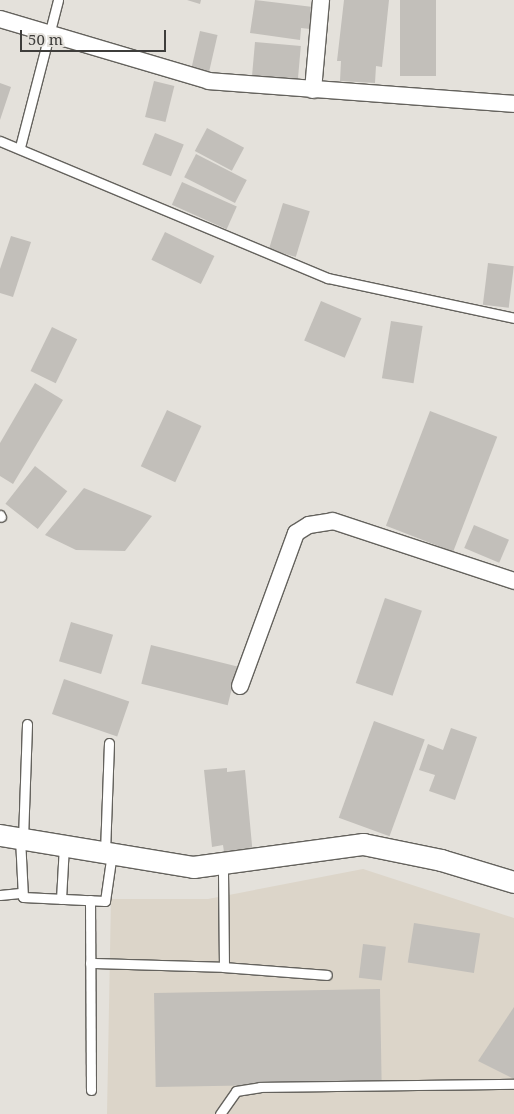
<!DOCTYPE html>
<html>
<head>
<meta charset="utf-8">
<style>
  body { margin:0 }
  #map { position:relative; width:514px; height:1114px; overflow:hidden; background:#e4e1db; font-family:"Noto Serif",serif }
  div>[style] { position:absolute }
  .built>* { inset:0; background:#dcd5c9 }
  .building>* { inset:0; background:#c2bfba; transform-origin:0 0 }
  .roads { filter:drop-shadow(1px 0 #64625d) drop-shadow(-1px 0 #64625d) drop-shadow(0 1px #64625d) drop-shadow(0 -1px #64625d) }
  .service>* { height:9px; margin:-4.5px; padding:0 4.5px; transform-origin:4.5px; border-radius:4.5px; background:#fff }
  .minor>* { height:16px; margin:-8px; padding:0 8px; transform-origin:8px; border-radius:8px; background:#fff }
  .tertiary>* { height:21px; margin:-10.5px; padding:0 10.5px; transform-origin:10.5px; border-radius:10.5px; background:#fff }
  span { translate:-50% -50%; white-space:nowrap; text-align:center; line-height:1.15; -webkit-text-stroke:4.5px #e4e1db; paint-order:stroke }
  .scale { position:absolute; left:20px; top:30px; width:146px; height:22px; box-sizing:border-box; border:2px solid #3e3d3b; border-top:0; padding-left:6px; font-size:15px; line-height:18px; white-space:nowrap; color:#3e3d3b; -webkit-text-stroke:4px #e4e1db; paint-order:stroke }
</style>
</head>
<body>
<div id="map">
  <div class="built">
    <i style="clip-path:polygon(363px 869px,514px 918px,514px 1114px,107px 1114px,111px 899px,208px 899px)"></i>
  </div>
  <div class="building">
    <i style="clip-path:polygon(187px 0,201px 0,200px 4px)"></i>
    <i style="clip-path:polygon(255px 0,313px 7px,310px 29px,301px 28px,300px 40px,250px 33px)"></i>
    <i style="clip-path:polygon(344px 0,389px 0,382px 67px,376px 66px,375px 83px,340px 81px,341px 61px,337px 61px)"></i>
    <i style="left:400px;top:0;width:36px;height:76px"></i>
    <i style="left:200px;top:31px;width:18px;height:42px;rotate:13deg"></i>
    <i style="left:255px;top:42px;width:46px;height:42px;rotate:5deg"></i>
    <i style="left:154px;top:81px;width:21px;height:37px;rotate:14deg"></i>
    <i style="clip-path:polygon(0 83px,11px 87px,0 120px)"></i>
    <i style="left:207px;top:128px;width:42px;height:26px;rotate:28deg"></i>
    <i style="left:155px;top:133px;width:31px;height:34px;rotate:22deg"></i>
    <i style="left:196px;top:154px;width:57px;height:26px;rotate:27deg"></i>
    <i style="left:182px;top:182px;width:60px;height:25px;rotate:24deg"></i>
    <i style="left:283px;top:203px;width:28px;height:48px;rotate:17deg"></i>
    <i style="left:165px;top:232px;width:55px;height:31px;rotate:26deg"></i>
    <i style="clip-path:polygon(11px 236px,31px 242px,13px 297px,0 293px,0 269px)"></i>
    <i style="left:488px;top:263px;width:26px;height:42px;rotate:7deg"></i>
    <i style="left:321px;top:301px;width:44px;height:43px;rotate:23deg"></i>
    <i style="left:391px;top:321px;width:32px;height:58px;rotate:9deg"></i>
    <i style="left:52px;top:327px;width:28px;height:49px;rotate:26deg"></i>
    <i style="clip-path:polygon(35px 383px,63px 400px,13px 484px,0 476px,0 443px)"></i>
    <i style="left:167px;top:410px;width:38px;height:62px;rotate:25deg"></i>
    <i style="left:430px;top:411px;width:72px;height:123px;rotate:21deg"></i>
    <i style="left:35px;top:466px;width:41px;height:48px;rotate:38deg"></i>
    <i style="clip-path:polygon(84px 488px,152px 516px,125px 551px,76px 550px,45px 535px)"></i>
    <i style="left:474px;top:525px;width:38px;height:25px;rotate:23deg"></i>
    <i style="left:385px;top:598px;width:39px;height:90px;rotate:19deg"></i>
    <i style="left:71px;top:622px;width:44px;height:41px;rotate:17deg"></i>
    <i style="left:151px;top:645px;width:89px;height:40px;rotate:14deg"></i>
    <i style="left:64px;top:679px;width:69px;height:37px;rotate:19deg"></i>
    <i style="left:374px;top:721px;width:54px;height:103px;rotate:20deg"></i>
    <i style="clip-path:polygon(451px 728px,477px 737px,455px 800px,429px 791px,435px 775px,419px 770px,428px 744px,443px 750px)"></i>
    <i style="clip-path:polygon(227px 768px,227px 772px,245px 770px,253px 856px,225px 859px,223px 845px,212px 847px,204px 770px)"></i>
    <i style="left:414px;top:923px;width:67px;height:40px;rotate:9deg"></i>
    <i style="left:363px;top:944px;width:23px;height:34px;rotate:7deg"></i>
    <i style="left:380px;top:989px;width:94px;height:226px;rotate:89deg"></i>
    <i style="clip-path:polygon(514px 1007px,514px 1079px,478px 1061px)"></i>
  </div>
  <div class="roads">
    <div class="service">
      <i style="left:0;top:141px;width:355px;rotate:22.7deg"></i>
      <i style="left:328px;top:278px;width:190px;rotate:12.1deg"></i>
      <i style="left:20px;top:147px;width:152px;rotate:-75.5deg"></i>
      <i style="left:0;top:515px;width:2px;rotate:63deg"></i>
      <i style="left:20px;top:838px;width:59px;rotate:87.1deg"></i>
      <i style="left:23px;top:897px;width:82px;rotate:2.8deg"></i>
      <i style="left:105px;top:901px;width:49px;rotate:-81.7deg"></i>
      <i style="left:23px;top:839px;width:115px;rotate:-88deg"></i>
      <i style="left:105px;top:852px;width:109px;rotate:-87.9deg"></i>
      <i style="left:0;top:895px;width:20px;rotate:-6deg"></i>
      <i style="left:61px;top:899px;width:54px;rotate:-86.8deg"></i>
      <i style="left:90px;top:900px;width:190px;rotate:89.7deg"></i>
      <i style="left:90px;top:963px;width:134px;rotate:1.7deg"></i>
      <i style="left:224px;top:967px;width:102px;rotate:-90.6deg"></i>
      <i style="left:224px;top:967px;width:103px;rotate:4.4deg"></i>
      <i style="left:220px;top:1114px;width:28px;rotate:-55deg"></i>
      <i style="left:236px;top:1091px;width:24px;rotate:-9deg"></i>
      <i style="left:260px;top:1087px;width:254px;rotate:-0.7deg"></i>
    </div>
    <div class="minor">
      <i style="left:0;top:19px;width:218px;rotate:16.5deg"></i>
      <i style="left:209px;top:81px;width:306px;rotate:4.3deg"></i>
      <i style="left:313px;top:90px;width:90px;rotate:-84.9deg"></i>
      <i style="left:240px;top:686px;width:163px;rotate:-69.9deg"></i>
      <i style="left:296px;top:533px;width:15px;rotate:-32deg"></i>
      <i style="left:309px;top:525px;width:24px;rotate:-9deg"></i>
      <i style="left:333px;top:521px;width:191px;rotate:18.3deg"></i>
    </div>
    <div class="tertiary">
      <i style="left:0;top:835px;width:196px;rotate:9.4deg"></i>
      <i style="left:193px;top:867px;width:172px;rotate:-7.7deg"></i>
      <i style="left:363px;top:844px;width:80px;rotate:11.6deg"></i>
      <i style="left:441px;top:860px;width:76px;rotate:16.8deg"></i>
    </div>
  </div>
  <div class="scale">50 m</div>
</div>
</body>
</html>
